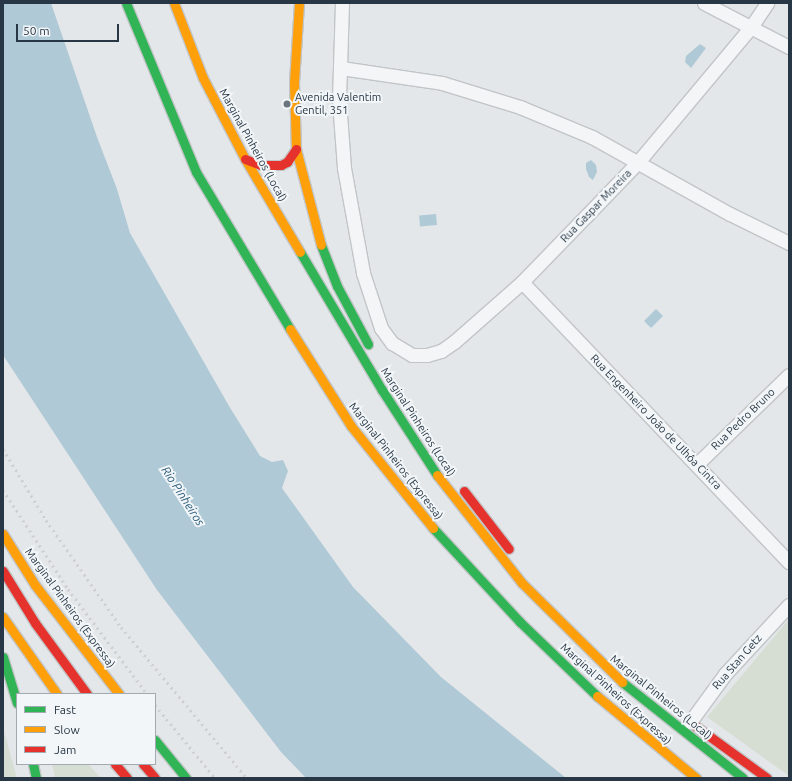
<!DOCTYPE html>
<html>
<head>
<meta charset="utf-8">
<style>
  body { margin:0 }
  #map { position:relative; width:792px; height:781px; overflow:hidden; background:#e4e7e9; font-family:Ubuntu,sans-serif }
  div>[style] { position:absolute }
  .green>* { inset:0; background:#d6ded4 }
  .water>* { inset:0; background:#b0c9d6; transform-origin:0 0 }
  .roads { filter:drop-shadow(1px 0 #c2c5c7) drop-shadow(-1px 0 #c2c5c7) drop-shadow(0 1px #c2c5c7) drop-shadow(0 -1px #c2c5c7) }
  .street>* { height:13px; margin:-6.5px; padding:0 6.5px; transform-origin:6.5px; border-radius:6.5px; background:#f3f5f6 }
  .fast>* { height:9px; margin:-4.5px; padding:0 4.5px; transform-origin:4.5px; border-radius:4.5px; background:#30b455 }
  .slow>* { height:9px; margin:-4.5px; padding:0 4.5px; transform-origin:4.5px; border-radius:4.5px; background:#ff9f0a }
  .jam>* { height:9px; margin:-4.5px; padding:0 4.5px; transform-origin:4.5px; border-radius:4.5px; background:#e5322d }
  .rail>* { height:3px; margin-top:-1.5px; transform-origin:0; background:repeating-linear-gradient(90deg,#cdcfd1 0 2px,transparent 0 6px) }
  .dots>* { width:11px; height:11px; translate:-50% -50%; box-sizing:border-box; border:2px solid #f2f6f8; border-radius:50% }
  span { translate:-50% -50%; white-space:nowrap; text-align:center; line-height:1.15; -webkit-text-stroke:4px #f2f6f8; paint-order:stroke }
  .poi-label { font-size:11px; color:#283745 }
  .left { translate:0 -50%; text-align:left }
  .street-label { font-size:11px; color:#283745 }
  .water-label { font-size:12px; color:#2e5e7d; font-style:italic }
  .frame { position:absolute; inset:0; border:4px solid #283745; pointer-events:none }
  .legend { position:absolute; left:16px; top:693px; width:140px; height:72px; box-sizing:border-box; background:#f2f6f8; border:1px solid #a1aab0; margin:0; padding:5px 7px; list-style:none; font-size:12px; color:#283745 }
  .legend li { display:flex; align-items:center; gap:8px; height:20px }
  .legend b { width:20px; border:1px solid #a1aab0 }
  .scale { position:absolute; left:16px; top:24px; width:103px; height:18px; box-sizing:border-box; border:2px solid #283745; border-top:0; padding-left:5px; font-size:12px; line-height:14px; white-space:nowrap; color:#283745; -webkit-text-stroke:3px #f2f6f8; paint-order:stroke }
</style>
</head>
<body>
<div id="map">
  <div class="green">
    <i style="clip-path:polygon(789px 619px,789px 776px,707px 717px)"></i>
    <i style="clip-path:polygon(3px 729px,4px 731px,17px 778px,3px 778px)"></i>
    <i style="clip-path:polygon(52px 764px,88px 764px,101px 778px,55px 778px)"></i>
  </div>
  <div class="water">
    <i style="clip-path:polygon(3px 3px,51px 3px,97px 137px,117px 189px,130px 233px,229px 406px,260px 456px,272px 462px,283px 460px,288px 471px,282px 488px,353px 587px,441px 677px,566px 778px,306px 778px,281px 752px,157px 590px,3px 355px)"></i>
    <i style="clip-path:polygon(700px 44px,706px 48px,691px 68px,685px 62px,686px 56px)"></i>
    <i style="clip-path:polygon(591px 160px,596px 165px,597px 172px,593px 180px,589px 177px,586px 169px,586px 163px)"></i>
    <i style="left:436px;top:214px;width:11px;height:17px;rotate:85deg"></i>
    <i style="left:656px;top:309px;width:10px;height:17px;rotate:45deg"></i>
  </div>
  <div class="roads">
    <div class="street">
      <i style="left:342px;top:3px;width:98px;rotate:91.8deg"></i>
      <i style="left:339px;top:101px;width:67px;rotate:85.7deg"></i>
      <i style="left:344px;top:168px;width:107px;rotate:79.7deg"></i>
      <i style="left:363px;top:273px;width:58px;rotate:71.9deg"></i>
      <i style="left:381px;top:328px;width:19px;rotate:54deg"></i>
      <i style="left:392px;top:343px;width:23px;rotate:31deg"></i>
      <i style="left:412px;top:355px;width:15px"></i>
      <i style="left:427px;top:355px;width:15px;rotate:-16deg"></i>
      <i style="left:441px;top:351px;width:16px;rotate:-35deg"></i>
      <i style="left:454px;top:342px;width:91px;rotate:-41.4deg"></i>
      <i style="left:522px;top:282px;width:93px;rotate:-45.9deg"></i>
      <i style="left:587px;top:215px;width:74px;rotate:-46.1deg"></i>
      <i style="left:638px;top:162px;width:176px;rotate:-50.1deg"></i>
      <i style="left:751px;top:27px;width:29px;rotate:-56deg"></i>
      <i style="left:704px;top:3px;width:96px;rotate:27.4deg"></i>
      <i style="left:341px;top:68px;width:102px;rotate:8.4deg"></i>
      <i style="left:442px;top:83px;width:82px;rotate:17.1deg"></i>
      <i style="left:520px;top:107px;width:78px;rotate:22.6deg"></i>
      <i style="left:592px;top:137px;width:158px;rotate:29.2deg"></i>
      <i style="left:730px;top:214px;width:66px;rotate:26.2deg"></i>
      <i style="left:522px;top:282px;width:387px;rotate:46.4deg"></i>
      <i style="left:697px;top:464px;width:128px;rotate:-44.1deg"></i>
      <i style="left:690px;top:722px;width:59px;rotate:-53.9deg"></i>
      <i style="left:725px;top:674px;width:94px;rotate:-47.2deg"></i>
    </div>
    <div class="fast">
      <i style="left:126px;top:3px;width:183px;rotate:67.5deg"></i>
      <i style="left:196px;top:172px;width:183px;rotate:59.1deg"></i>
      <i style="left:321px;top:245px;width:44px;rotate:68.7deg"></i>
      <i style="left:337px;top:286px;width:66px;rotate:61.9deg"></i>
      <i style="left:300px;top:252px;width:161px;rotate:59.3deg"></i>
      <i style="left:382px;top:390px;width:101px;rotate:57.1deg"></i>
      <i style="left:433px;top:528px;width:128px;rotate:47.2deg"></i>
      <i style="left:520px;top:622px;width:107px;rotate:43.9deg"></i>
      <i style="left:3px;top:657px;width:48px;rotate:73.1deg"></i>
      <i style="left:622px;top:682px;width:154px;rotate:38.4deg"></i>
      <i style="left:155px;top:740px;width:49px;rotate:50.8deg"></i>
      <i style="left:33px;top:764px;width:14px;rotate:78deg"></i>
    </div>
    <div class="slow">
      <i style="left:174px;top:3px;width:80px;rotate:68.9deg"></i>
      <i style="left:203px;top:78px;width:91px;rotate:62.6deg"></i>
      <i style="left:245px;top:159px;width:108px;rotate:59.4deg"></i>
      <i style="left:299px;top:3px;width:80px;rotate:93.6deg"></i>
      <i style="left:294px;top:83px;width:66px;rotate:88.3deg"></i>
      <i style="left:296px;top:149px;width:99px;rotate:75.4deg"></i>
      <i style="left:290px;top:329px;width:115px;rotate:57.8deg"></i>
      <i style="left:351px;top:426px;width:131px;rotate:51.2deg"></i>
      <i style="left:437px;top:475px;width:137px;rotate:51.8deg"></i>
      <i style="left:522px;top:583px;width:141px;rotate:44.7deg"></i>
      <i style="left:3px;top:534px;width:60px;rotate:57.9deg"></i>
      <i style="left:35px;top:585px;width:138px;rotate:52.4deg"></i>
      <i style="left:3px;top:617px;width:94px;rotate:55deg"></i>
      <i style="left:597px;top:696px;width:129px;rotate:39.6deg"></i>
    </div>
    <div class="jam">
      <i style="left:245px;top:159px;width:17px;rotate:21deg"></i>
      <i style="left:261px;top:165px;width:20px"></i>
      <i style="left:281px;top:165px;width:7px;rotate:-27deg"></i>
      <i style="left:287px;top:162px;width:16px;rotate:-55deg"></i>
      <i style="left:464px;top:491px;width:73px;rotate:52.2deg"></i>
      <i style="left:3px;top:571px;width:61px;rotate:58.4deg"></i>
      <i style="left:35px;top:623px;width:88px;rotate:53.8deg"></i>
      <i style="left:694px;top:725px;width:90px;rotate:36deg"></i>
      <i style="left:115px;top:764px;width:18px;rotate:49deg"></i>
      <i style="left:143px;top:764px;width:18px;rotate:49deg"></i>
    </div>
  </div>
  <div class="rail">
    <i style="left:3px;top:449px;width:83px;rotate:58.8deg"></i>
    <i style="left:46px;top:520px;width:131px;rotate:55deg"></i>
    <i style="left:121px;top:627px;width:197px;rotate:50.2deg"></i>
    <i style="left:3px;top:490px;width:118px;rotate:56.7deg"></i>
    <i style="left:68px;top:589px;width:131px;rotate:53deg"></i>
    <i style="left:155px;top:705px;width:94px;rotate:50.6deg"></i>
  </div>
  <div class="dots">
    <i style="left:287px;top:104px;background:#6a757e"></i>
  </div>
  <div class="poi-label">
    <span class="left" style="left:295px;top:104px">Avenida Valentim<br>Gentil, 351</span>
  </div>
  <div class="street-label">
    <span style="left:253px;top:145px;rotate:61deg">Marginal Pinheiros (Local)</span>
    <span style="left:596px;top:206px;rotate:-46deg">Rua Gaspar Moreira</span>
    <span style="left:743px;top:419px;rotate:-44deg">Rua Pedro Bruno</span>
    <span style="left:418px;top:422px;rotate:57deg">Marginal Pinheiros (Local)</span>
    <span style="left:656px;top:422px;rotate:46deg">Rua Engenheiro João de Ulhôa Cintra</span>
    <span style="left:396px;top:461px;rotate:52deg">Marginal Pinheiros (Expressa)</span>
    <span style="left:70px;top:608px;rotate:54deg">Marginal Pinheiros (Expressa)</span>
    <span style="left:737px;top:662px;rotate:-49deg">Rua Stan Getz</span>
    <span style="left:616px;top:694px;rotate:42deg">Marginal Pinheiros (Expressa)</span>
    <span style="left:661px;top:697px;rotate:39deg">Marginal Pinheiros (Local)</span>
  </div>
  <div class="water-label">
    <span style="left:183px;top:496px;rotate:57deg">Rio Pinheiros</span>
  </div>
  <div class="frame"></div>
  <ul class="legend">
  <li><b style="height:5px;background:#30b455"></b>Fast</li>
  <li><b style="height:5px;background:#ff9f0a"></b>Slow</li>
  <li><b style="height:5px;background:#e5322d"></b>Jam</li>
  </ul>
  <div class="scale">50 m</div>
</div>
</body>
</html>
